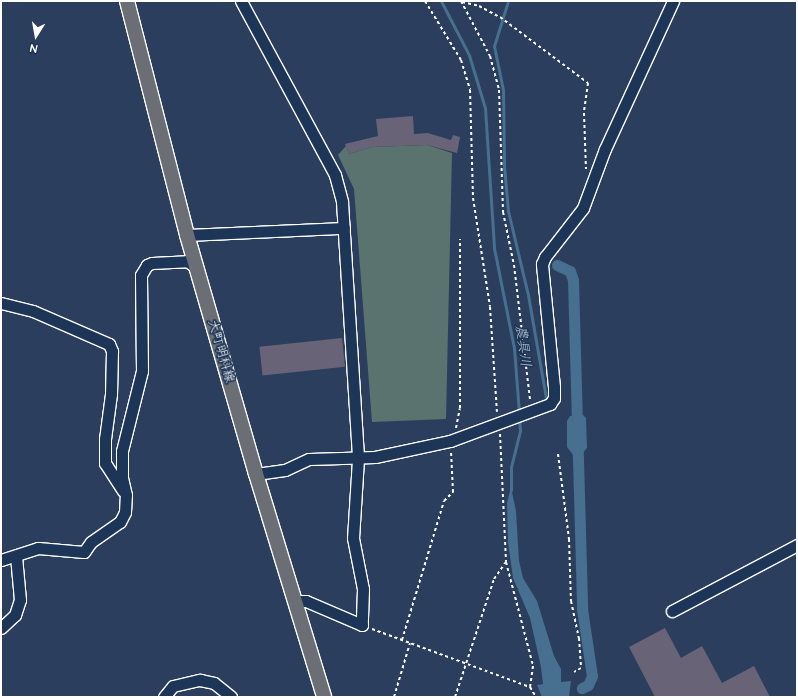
<!DOCTYPE html>
<html>
<head>
<meta charset="utf-8">
<style>
  body { margin:0 }
  #map { position:relative; width:798px; height:698px; overflow:hidden; background:#2c3e5e; font-family:"Architects Daughter","Klee One",sans-serif }
  div>[style] { position:absolute }
  .green>* { inset:0; background:#5a736f }
  .water>* { inset:0; background:#476f8f }
  .stream>* { height:3px; margin:-1.5px; padding:0 1.5px; transform-origin:1.5px; border-radius:1.5px; background:#476f8f }
  .canal>* { height:11px; margin:-5.5px; padding:0 5.5px; transform-origin:5.5px; border-radius:5.5px; background:#476f8f }
  .building>* { inset:0; background:#696378; transform-origin:0 0 }
  .path>* { height:2px; margin-top:-1px; transform-origin:0; background:repeating-linear-gradient(90deg,#fff 0 3px,transparent 0 6px) }
  .roads { filter:drop-shadow(1px 0 #fff) drop-shadow(-1px 0 #fff) drop-shadow(0 1px #fff) drop-shadow(0 -1px #fff) }
  .minor>* { height:11px; margin:-5.5px; padding:0 5.5px; transform-origin:5.5px; border-radius:5.5px; background:#1d3557 }
  .major>* { height:14px; margin:-7px; padding:0 7px; transform-origin:7px; border-radius:7px; background:#6b6f75 }
  span { translate:-50% -50%; white-space:nowrap; text-align:center; line-height:1.15; -webkit-text-stroke:3.5px #1d3557; paint-order:stroke }
  .street-label { font-size:13px; color:#fff }
  .water-label { font-size:14px; color:#b5c5d2; font-style:italic }
  .frame { position:absolute; inset:0; border:2px solid #fff; pointer-events:none }
  .north { position:absolute; left:16px; top:16px; width:40px; height:40px; -webkit-text-stroke:3px #1d3557; paint-order:stroke; rotate:191deg; font-size:11px; font-weight:700; line-height:16px; text-align:center; color:#fff }
  .north::after { content:''; display:block; margin:auto; width:14px; height:18px; background:#fff; clip-path:polygon(50% 0,100% 100%,50% 72%,0 100%) }
</style>
</head>
<body>
<div id="map">
  <div class="green">
    <i style="clip-path:polygon(427px 145px,452px 153px,446px 419px,372px 422px,354px 189px,338px 155px,346px 146px,349px 154px,372px 147px)"></i>
  </div>
  <div class="water">
    <i style="clip-path:polygon(583px 415px,586px 418px,587px 448px,577px 460px,567px 447px,567px 421px,570px 416px)"></i>
    <i style="clip-path:polygon(511px 487px,516px 511px,519px 561px,523px 578px,537px 601px,554px 656px,561px 669px,561px 682px,571px 681px,569px 697px,542px 697px,537px 685px,543px 684px,541px 667px,530px 618px,513px 578px,508px 542px,507px 503px)"></i>
  </div>
  <div class="stream">
    <i style="left:441px;top:1px;width:61px;rotate:62.6deg"></i>
    <i style="left:469px;top:55px;width:55px;rotate:73.2deg"></i>
    <i style="left:485px;top:108px;width:140px;rotate:86.3deg"></i>
    <i style="left:494px;top:248px;width:102px;rotate:78.7deg"></i>
    <i style="left:514px;top:348px;width:65px;rotate:85.6deg"></i>
    <i style="left:508px;top:1px;width:47px;rotate:107.3deg"></i>
    <i style="left:494px;top:46px;width:45px;rotate:78.4deg"></i>
    <i style="left:503px;top:90px;width:76px;rotate:89.2deg"></i>
    <i style="left:504px;top:166px;width:45px;rotate:84.9deg"></i>
    <i style="left:508px;top:211px;width:86px;rotate:76.6deg"></i>
    <i style="left:528px;top:295px;width:105px;rotate:80.1deg"></i>
    <i style="left:511px;top:490px;width:23px;rotate:-90deg"></i>
    <i style="left:511px;top:467px;width:38px;rotate:-76deg"></i>
    <i style="left:520px;top:430px;width:12px;rotate:-95deg"></i>
  </div>
  <div class="canal">
    <i style="left:557px;top:265px;width:14px;rotate:25deg"></i>
    <i style="left:570px;top:271px;width:9px;rotate:72deg"></i>
    <i style="left:573px;top:280px;width:329px;rotate:88.4deg"></i>
    <i style="left:582px;top:609px;width:68px;rotate:81.5deg"></i>
    <i style="left:592px;top:676px;width:10px;rotate:114deg"></i>
    <i style="left:588px;top:685px;width:7px;rotate:153deg"></i>
  </div>
  <div class="building">
    <i style="clip-path:polygon(413px 116px,414px 134px,428px 133px,451px 140px,453px 135px,460px 137px,457px 153px,427px 145px,372px 147px,349px 154px,345px 144px,378px 136px,376px 119px)"></i>
    <i style="left:342px;top:338px;width:29px;height:83px;rotate:84deg"></i>
    <i style="clip-path:polygon(665px 628px,681px 658px,702px 646px,722px 683px,754px 666px,770px 697px,655px 697px,629px 647px)"></i>
  </div>
  <div class="path">
    <i style="left:425px;top:1px;width:69px;rotate:58.6deg"></i>
    <i style="left:461px;top:60px;width:31px;rotate:73deg"></i>
    <i style="left:470px;top:90px;width:108px;rotate:88.4deg"></i>
    <i style="left:473px;top:198px;width:110px;rotate:81.1deg"></i>
    <i style="left:490px;top:307px;width:105px;rotate:86.2deg"></i>
    <i style="left:461px;top:1px;width:62px;rotate:62.2deg"></i>
    <i style="left:490px;top:56px;width:35px;rotate:75deg"></i>
    <i style="left:499px;top:90px;width:122px;rotate:88.1deg"></i>
    <i style="left:503px;top:212px;width:54px;rotate:78.3deg"></i>
    <i style="left:514px;top:265px;width:136px;rotate:83.2deg"></i>
    <i style="left:462px;top:2px;width:17px;rotate:13deg"></i>
    <i style="left:479px;top:6px;width:24px;rotate:28deg"></i>
    <i style="left:500px;top:17px;width:110px;rotate:36.9deg"></i>
    <i style="left:588px;top:83px;width:30px;rotate:98deg"></i>
    <i style="left:584px;top:113px;width:56px;rotate:88deg"></i>
    <i style="left:456px;top:428px;width:20px;rotate:-79deg"></i>
    <i style="left:460px;top:408px;width:169px;rotate:-90deg"></i>
    <i style="left:500px;top:434px;width:128px;rotate:87.3deg"></i>
    <i style="left:506px;top:562px;width:107px;rotate:75.4deg"></i>
    <i style="left:533px;top:666px;width:21px;rotate:98deg"></i>
    <i style="left:530px;top:687px;width:12px;rotate:59deg"></i>
    <i style="left:558px;top:454px;width:86px;rotate:82.6deg"></i>
    <i style="left:569px;top:539px;width:62px;rotate:88.2deg"></i>
    <i style="left:571px;top:601px;width:38px;rotate:78deg"></i>
    <i style="left:579px;top:638px;width:30px;rotate:86deg"></i>
    <i style="left:581px;top:668px;width:8px;rotate:150deg"></i>
    <i style="left:372px;top:629px;width:168px;rotate:20.2deg"></i>
    <i style="left:402px;top:640px;width:145px;rotate:-73.2deg"></i>
    <i style="left:444px;top:501px;width:13px;rotate:-45deg"></i>
    <i style="left:453px;top:492px;width:41px;rotate:-92.8deg"></i>
    <i style="left:394px;top:697px;width:56px;rotate:-73.5deg"></i>
    <i style="left:455px;top:697px;width:124px;rotate:-71.7deg"></i>
    <i style="left:494px;top:579px;width:21px;rotate:-55deg"></i>
  </div>
  <div class="roads">
    <div class="minor">
      <i style="left:241px;top:1px;width:198px;rotate:61.6deg"></i>
      <i style="left:335px;top:175px;width:28px;rotate:75deg"></i>
      <i style="left:342px;top:202px;width:257px;rotate:86.4deg"></i>
      <i style="left:358px;top:459px;width:79px;rotate:93.6deg"></i>
      <i style="left:353px;top:538px;width:52px;rotate:78.9deg"></i>
      <i style="left:363px;top:589px;width:36px;rotate:92deg"></i>
      <i style="left:362px;top:625px;width:61px;rotate:-156.8deg"></i>
      <i style="left:306px;top:601px;width:10px;rotate:180deg"></i>
      <i style="left:187px;top:235px;width:157px;rotate:-2.6deg"></i>
      <i style="left:1px;top:303px;width:33px;rotate:14deg"></i>
      <i style="left:33px;top:311px;width:83px;rotate:23.5deg"></i>
      <i style="left:109px;top:344px;width:8px;rotate:67deg"></i>
      <i style="left:112px;top:351px;width:43px;rotate:91.3deg"></i>
      <i style="left:111px;top:394px;width:45px;rotate:97.6deg"></i>
      <i style="left:105px;top:439px;width:24px;rotate:90deg"></i>
      <i style="left:105px;top:463px;width:33px;rotate:57deg"></i>
      <i style="left:256px;top:474px;width:29px;rotate:-8deg"></i>
      <i style="left:285px;top:470px;width:26px;rotate:-25deg"></i>
      <i style="left:309px;top:459px;width:66px;rotate:-1.7deg"></i>
      <i style="left:375px;top:457px;width:77px;rotate:-12deg"></i>
      <i style="left:450px;top:441px;width:107px;rotate:-20.3deg"></i>
      <i style="left:550px;top:404px;width:7px;rotate:-56deg"></i>
      <i style="left:554px;top:398px;width:11px;rotate:-90deg"></i>
      <i style="left:554px;top:387px;width:124px;rotate:-95.6deg"></i>
      <i style="left:542px;top:264px;width:8px;rotate:-67deg"></i>
      <i style="left:545px;top:257px;width:62px;rotate:-52.2deg"></i>
      <i style="left:583px;top:208px;width:63px;rotate:-69.6deg"></i>
      <i style="left:605px;top:149px;width:163px;rotate:-65.3deg"></i>
      <i style="left:1px;top:560px;width:39px;rotate:-18deg"></i>
      <i style="left:38px;top:548px;width:46px;rotate:5deg"></i>
      <i style="left:84px;top:552px;width:12px;rotate:-55deg"></i>
      <i style="left:91px;top:542px;width:35px;rotate:-35deg"></i>
      <i style="left:120px;top:522px;width:11px;rotate:-63deg"></i>
      <i style="left:125px;top:512px;width:17px;rotate:-87deg"></i>
      <i style="left:126px;top:495px;width:17px;rotate:-103deg"></i>
      <i style="left:122px;top:478px;width:27px;rotate:-90deg"></i>
      <i style="left:122px;top:451px;width:82px;rotate:-76deg"></i>
      <i style="left:142px;top:371px;width:96px;rotate:-90.6deg"></i>
      <i style="left:141px;top:275px;width:12px;rotate:-59deg"></i>
      <i style="left:147px;top:265px;width:5px;rotate:-22deg"></i>
      <i style="left:152px;top:263px;width:35px;rotate:-3deg"></i>
      <i style="left:187px;top:261px;width:12px;rotate:35deg"></i>
      <i style="left:672px;top:611px;width:141px;rotate:-27.8deg"></i>
      <i style="left:1px;top:628px;width:19px;rotate:-43deg"></i>
      <i style="left:15px;top:615px;width:16px;rotate:-72deg"></i>
      <i style="left:20px;top:600px;width:44px;rotate:-95.2deg"></i>
      <i style="left:164px;top:697px;width:14px;rotate:-51deg"></i>
      <i style="left:173px;top:686px;width:28px;rotate:-13deg"></i>
      <i style="left:200px;top:680px;width:14px;rotate:12deg"></i>
      <i style="left:214px;top:683px;width:22px;rotate:39deg"></i>
    </div>
    <div class="major">
      <i style="left:127px;top:1px;width:242px;rotate:75.6deg"></i>
      <i style="left:187px;top:235px;width:249px;rotate:73.9deg"></i>
      <i style="left:256px;top:474px;width:233px;rotate:73deg"></i>
    </div>
  </div>
  <div class="street-label">
    <span style="left:221px;top:351px;rotate:74deg">大町明科線</span>
  </div>
  <div class="water-label">
    <span style="left:523px;top:346px;rotate:82deg">農具川</span>
  </div>
  <div class="frame"></div>
  <div class="north">N</div>
</div>
</body>
</html>
